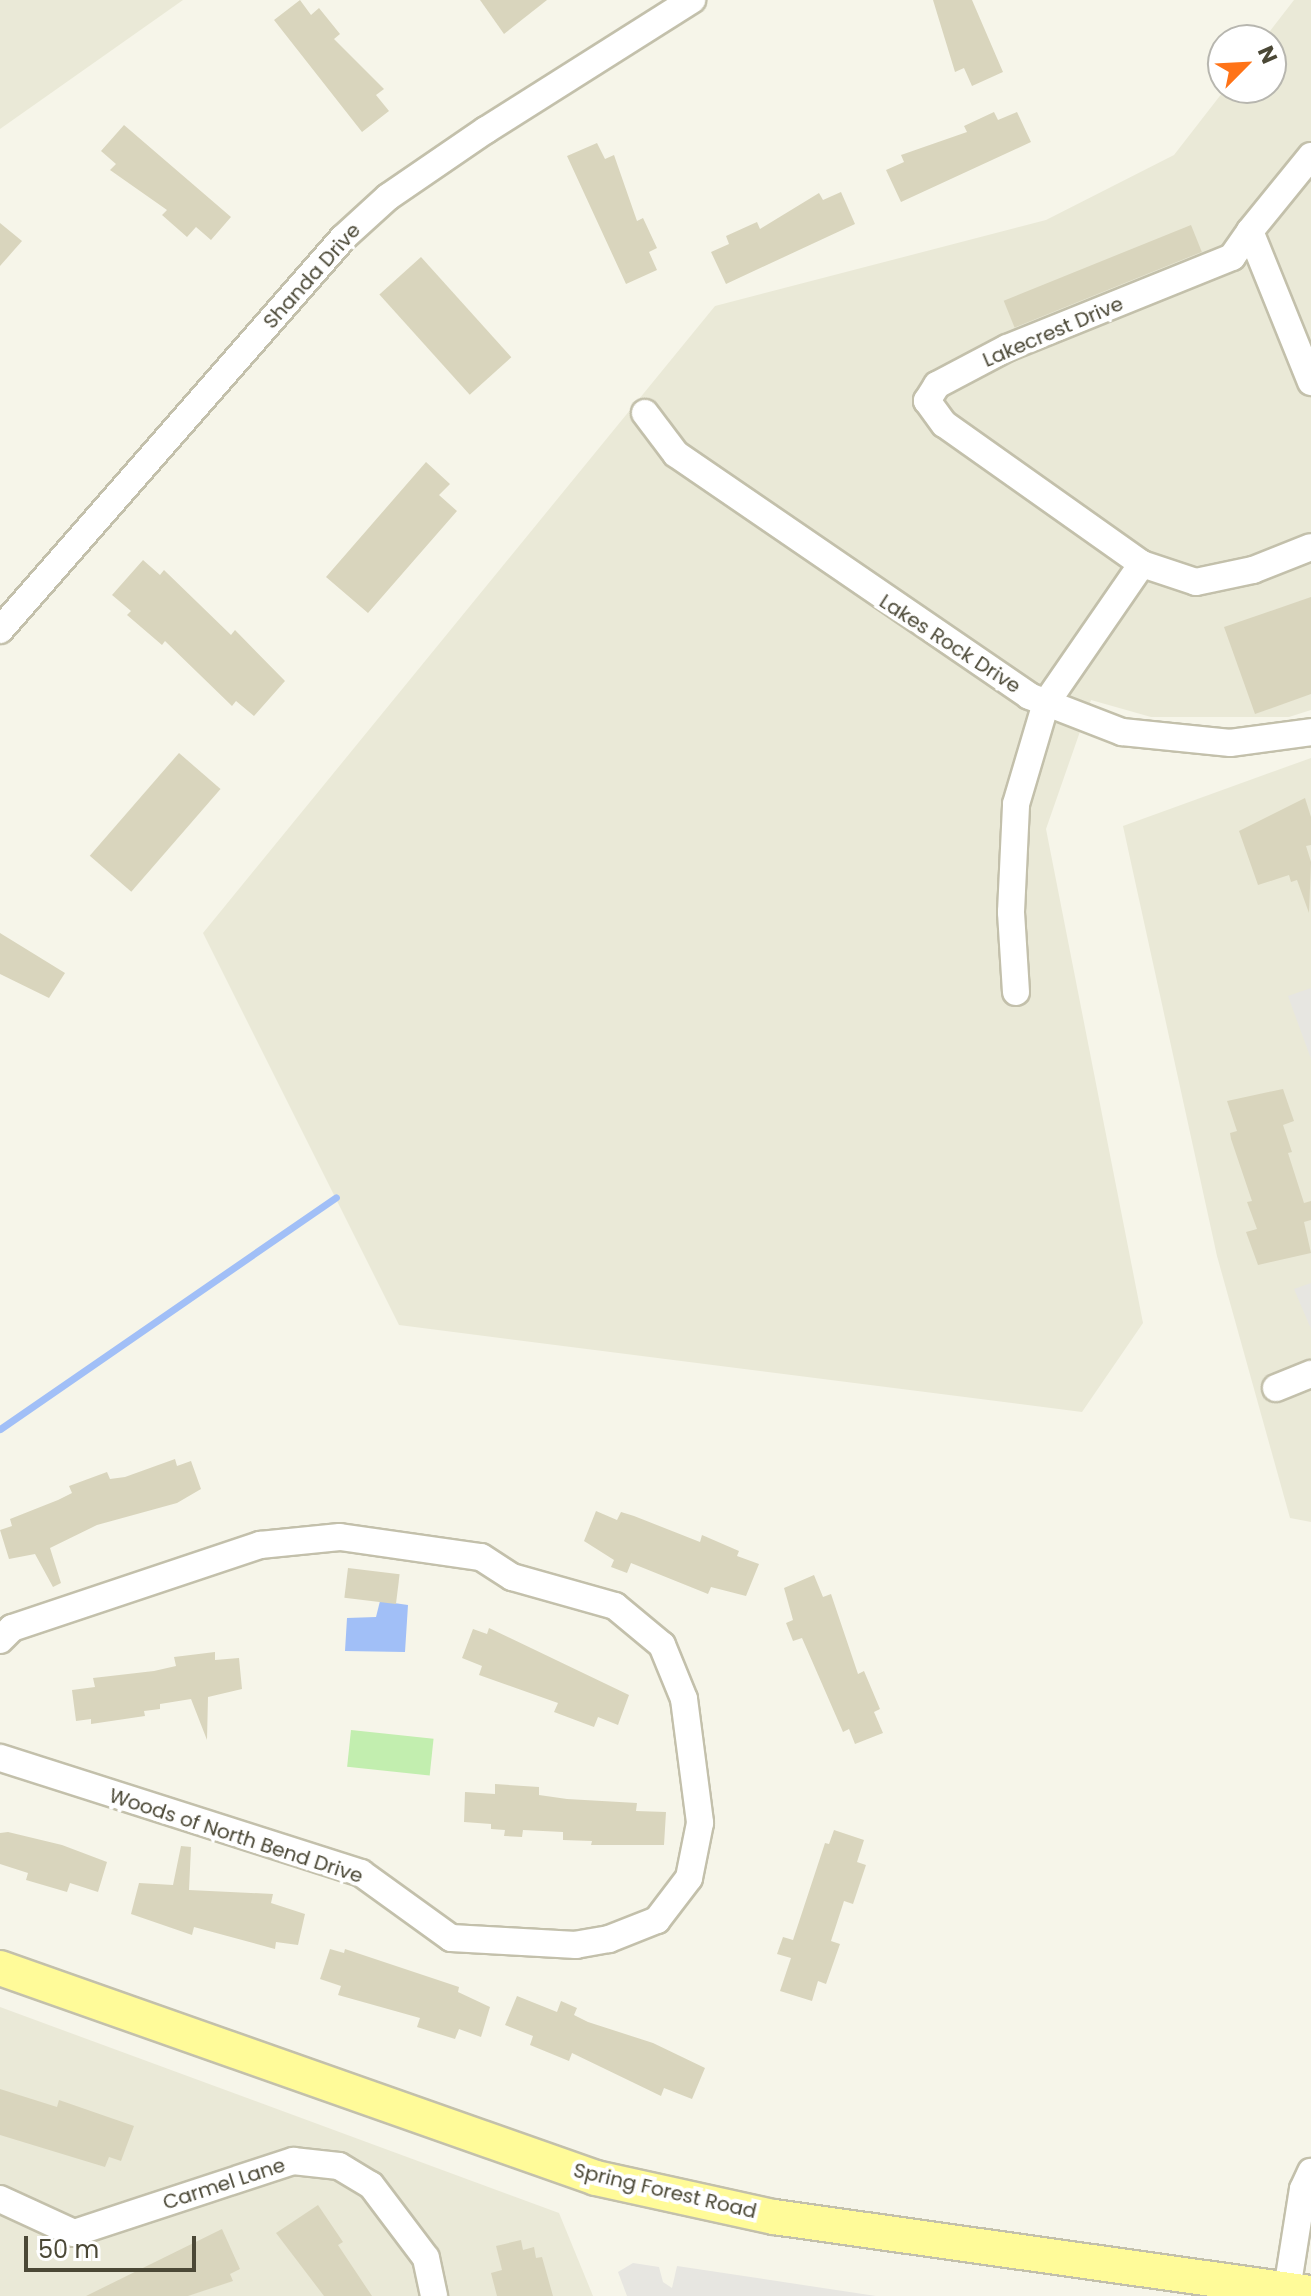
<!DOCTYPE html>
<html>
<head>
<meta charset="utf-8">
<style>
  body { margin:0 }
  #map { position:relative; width:1311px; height:2296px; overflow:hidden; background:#f6f5e9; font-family:Poppins,sans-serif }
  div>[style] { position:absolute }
  .residential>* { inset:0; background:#eae9d7 }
  .green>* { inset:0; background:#c2eeaf; transform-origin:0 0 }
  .parking>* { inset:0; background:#e7e6e1 }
  .water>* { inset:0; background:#a1bff7 }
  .stream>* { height:7px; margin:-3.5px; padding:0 3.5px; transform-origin:3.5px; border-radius:3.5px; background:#a1bff7 }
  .building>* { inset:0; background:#d9d5bd; transform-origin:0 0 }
  .roads { filter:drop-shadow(2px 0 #c3c0ab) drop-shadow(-2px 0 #c3c0ab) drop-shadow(0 2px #c3c0ab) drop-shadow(0 -2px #c3c0ab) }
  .minor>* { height:26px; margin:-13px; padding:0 13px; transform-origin:13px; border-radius:13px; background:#fff }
  .major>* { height:34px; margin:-17px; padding:0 17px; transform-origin:17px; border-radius:17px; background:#fffb99 }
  span { translate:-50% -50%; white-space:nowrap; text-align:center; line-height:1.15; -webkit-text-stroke:8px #fff; paint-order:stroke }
  .street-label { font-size:20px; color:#4b4836 }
  .north { position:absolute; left:1207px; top:24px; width:80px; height:80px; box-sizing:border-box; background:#fff; border:2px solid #b7b6af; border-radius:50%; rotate:66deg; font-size:22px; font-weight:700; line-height:32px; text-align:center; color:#4b4836 }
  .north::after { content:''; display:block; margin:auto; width:28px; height:36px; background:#ff7317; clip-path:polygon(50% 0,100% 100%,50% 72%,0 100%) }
  .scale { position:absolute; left:24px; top:2236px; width:172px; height:36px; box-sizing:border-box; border:4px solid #4b4836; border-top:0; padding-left:10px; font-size:24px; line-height:28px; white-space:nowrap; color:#4b4836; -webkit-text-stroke:6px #fff; paint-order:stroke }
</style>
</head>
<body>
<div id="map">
  <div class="residential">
    <i style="clip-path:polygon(0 0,183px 0,0 129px)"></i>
    <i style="clip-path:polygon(1294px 0,1311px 0,1311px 710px,1289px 717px,1151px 717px,1091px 700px,1046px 829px,1143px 1323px,1082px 1412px,399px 1325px,203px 933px,715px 306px,1046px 220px,1174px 155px,1226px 88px,1271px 88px,1271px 40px,1263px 40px)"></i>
    <i style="clip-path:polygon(1311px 758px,1311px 1522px,1290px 1518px,1217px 1256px,1123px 826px)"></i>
    <i style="clip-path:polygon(0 2007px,559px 2213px,593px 2296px,0 2296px)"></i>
  </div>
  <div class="green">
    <i style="left:351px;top:1730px;width:83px;height:37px;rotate:6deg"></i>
  </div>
  <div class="parking">
    <i style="clip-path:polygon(1311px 988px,1311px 1059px,1288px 996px)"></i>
    <i style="clip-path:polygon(1311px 1283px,1311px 1329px,1294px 1289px)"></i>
    <i style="clip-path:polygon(633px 2263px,659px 2267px,663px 2282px,672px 2288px,677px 2266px,876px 2296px,627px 2296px,618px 2272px)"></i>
  </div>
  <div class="water">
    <i style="clip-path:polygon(380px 1601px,408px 1605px,405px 1652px,345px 1651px,347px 1618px,376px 1617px)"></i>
  </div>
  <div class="stream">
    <i style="left:0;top:1429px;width:408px;rotate:-34.6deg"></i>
  </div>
  <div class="building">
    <i style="clip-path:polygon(300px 0,311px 15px,319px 8px,340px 34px,334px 39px,384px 89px,376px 95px,389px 111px,362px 132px,274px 20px)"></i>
    <i style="clip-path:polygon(480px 0,547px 0,504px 34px)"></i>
    <i style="clip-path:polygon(933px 0,972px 0,1003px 72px,972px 86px,964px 68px,955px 72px)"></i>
    <i style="clip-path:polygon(994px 112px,998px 120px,1017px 112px,1031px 142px,901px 202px,886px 170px,904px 162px,901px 155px,967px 132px,964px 126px)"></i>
    <i style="clip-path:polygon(124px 125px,231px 217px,211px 240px,196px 227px,187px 237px,162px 215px,167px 210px,110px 170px,116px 164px,101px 151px)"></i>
    <i style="clip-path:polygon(597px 143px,605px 159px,614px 155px,637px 221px,643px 218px,657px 248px,649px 252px,657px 270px,626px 284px,567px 156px)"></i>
    <i style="clip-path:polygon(841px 192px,855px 224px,726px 284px,711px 252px,729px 244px,726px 236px,757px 222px,760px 229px,819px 193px,823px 200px)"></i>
    <i style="clip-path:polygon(0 223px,22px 241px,0 266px)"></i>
    <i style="left:1191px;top:225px;width:29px;height:202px;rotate:68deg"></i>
    <i style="left:421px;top:257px;width:135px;height:56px;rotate:48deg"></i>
    <i style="clip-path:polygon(426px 462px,450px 484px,439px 495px,457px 511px,368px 613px,326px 577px)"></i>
    <i style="clip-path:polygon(143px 560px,160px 575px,164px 570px,231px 635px,235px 630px,285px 681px,254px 716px,236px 701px,232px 706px,165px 641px,162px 645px,127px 615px,131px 611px,112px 595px)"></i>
    <i style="clip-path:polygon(1311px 597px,1311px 694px,1255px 714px,1224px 627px)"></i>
    <i style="left:179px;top:753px;width:55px;height:136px;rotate:41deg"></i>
    <i style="clip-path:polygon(1305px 798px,1311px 817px,1311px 845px,1306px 846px,1311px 862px,1309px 913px,1297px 880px,1291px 882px,1289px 875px,1258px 885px,1239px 831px)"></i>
    <i style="clip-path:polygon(0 933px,65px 973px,49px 998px,0 974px)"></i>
    <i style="clip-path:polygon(1283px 1089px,1294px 1121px,1283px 1125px,1292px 1152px,1288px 1153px,1304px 1203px,1311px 1201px,1311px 1220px,1304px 1222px,1311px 1253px,1258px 1265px,1246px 1232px,1257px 1229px,1247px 1202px,1252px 1201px,1231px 1139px,1230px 1133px,1237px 1131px,1227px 1101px)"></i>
    <i style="clip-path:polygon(175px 1459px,177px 1466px,191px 1461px,201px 1489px,177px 1503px,97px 1525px,50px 1548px,61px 1583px,53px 1587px,35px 1554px,9px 1559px,0 1530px,12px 1526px,10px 1519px,58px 1500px,72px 1493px,69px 1486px,107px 1472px,110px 1479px,125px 1477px)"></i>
    <i style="clip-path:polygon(596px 1511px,617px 1520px,621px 1512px,634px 1516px,700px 1542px,702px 1535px,739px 1551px,737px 1556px,759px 1564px,746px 1596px,711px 1587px,708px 1594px,631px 1563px,627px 1573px,611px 1567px,614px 1560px,584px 1541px)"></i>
    <i style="left:348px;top:1568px;width:52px;height:30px;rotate:7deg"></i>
    <i style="clip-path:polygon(814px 1575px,823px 1597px,831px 1594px,858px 1674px,864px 1671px,880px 1709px,874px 1712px,883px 1733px,855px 1744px,849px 1729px,843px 1732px,802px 1638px,793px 1641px,786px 1623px,793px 1620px,784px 1588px)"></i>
    <i style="clip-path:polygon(489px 1628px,629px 1695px,618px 1725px,598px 1717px,594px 1727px,554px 1712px,558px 1703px,479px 1675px,482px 1666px,462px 1658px,473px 1629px,487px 1634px)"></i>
    <i style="clip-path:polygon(215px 1652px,215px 1660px,239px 1658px,242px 1689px,208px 1697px,207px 1740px,191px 1699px,160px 1704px,160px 1709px,144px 1711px,145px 1716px,91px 1724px,91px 1719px,76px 1721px,72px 1690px,95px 1687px,93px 1678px,154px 1671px,176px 1666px,174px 1657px)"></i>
    <i style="clip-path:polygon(495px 1784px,539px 1787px,539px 1795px,567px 1799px,637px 1803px,636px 1811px,666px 1812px,664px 1845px,591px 1845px,592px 1841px,563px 1840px,563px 1832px,523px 1830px,522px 1837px,504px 1836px,505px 1830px,491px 1829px,491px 1824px,464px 1822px,465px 1792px,495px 1794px)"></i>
    <i style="clip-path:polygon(834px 1830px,864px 1840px,857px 1862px,866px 1865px,853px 1904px,844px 1901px,831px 1941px,840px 1944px,826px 1984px,818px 1981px,812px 2001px,780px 1991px,791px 1958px,777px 1954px,783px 1937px,793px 1940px,825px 1843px,829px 1844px)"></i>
    <i style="clip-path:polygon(8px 1832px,62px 1845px,107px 1862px,98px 1892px,70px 1883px,67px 1892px,26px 1880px,28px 1873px,0 1864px,0 1833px)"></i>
    <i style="clip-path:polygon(181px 1846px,191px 1847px,189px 1890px,273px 1894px,271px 1903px,305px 1914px,298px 1945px,276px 1942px,275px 1949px,194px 1927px,192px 1935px,131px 1914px,139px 1883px,173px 1885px)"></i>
    <i style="clip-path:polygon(330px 1949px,344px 1953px,345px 1949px,459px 1987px,458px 1992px,490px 2007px,481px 2037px,459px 2029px,455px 2039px,417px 2027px,420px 2018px,338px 1995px,341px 1986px,320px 1979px)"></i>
    <i style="clip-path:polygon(517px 1996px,557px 2012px,561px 2001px,577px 2008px,574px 2015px,588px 2022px,653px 2043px,705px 2068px,692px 2099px,664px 2088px,661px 2096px,572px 2053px,569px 2061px,530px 2045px,533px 2036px,505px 2025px)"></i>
    <i style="clip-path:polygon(0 2089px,57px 2107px,59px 2100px,134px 2126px,121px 2161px,109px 2157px,105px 2167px,0 2135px)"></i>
    <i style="clip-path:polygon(318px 2205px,343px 2242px,338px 2245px,372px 2296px,324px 2296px,276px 2233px)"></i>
    <i style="clip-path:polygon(222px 2229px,240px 2269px,230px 2274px,233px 2281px,188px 2296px,86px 2296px)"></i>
    <i style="clip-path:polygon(521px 2240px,523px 2250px,534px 2247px,536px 2258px,542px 2257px,553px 2296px,497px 2296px,491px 2273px,502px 2270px,496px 2246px)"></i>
  </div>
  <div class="roads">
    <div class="minor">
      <i style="left:1311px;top:156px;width:97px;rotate:129.1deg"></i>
      <i style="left:1250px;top:231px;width:163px;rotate:68deg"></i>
      <i style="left:645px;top:413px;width:51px;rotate:52.9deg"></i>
      <i style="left:676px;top:454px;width:428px;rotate:34.4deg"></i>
      <i style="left:1029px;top:696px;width:100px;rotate:21.2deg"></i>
      <i style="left:1122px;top:732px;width:109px;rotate:5.8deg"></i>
      <i style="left:1230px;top:743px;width:82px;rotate:-7.7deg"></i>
      <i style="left:1142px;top:564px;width:242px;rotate:-144.7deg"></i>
      <i style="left:944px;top:424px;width:29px;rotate:-126deg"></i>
      <i style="left:927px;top:401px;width:19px;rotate:-58deg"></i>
      <i style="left:937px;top:385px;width:79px;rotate:-27.9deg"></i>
      <i style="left:1007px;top:348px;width:243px;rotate:-22deg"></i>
      <i style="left:1232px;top:257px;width:32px;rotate:-55deg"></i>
      <i style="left:0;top:630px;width:521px;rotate:-48.81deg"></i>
      <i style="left:343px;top:238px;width:61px;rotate:-42.3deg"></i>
      <i style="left:388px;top:197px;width:119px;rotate:-34.4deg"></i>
      <i style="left:486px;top:130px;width:244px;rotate:-32.3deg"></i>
      <i style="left:1016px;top:992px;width:80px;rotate:-93.6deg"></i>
      <i style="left:1011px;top:912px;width:108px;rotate:-87.3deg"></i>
      <i style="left:1016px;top:804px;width:105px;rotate:-73.5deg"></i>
      <i style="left:1046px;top:703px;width:169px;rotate:-55.4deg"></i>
      <i style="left:1142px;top:564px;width:57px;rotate:18.4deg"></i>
      <i style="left:1196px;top:582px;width:58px;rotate:-11.9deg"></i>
      <i style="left:1253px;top:570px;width:62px;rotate:-21.6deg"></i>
      <i style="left:1276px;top:1388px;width:38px;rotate:-22deg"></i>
      <i style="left:0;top:1640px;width:17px;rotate:-45deg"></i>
      <i style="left:12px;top:1628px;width:262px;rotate:-18.5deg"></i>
      <i style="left:260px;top:1545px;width:80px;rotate:-5.7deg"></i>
      <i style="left:340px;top:1537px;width:142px;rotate:8.1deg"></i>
      <i style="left:481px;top:1557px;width:37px;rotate:33deg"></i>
      <i style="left:512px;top:1577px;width:107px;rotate:15.7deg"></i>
      <i style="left:615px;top:1606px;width:61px;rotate:39.7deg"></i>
      <i style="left:662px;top:1645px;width:58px;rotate:67.8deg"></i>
      <i style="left:684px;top:1699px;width:125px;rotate:82.6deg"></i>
      <i style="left:700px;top:1823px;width:56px;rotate:101.3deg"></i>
      <i style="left:689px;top:1878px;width:53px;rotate:127.3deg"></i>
      <i style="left:657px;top:1920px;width:52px;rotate:158.4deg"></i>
      <i style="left:609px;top:1939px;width:34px;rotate:170deg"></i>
      <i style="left:576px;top:1945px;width:125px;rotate:-176.8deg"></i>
      <i style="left:451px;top:1938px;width:111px;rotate:-144.2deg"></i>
      <i style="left:361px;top:1873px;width:379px;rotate:-162.3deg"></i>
      <i style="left:0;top:2199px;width:81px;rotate:24.7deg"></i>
      <i style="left:74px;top:2233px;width:231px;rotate:-18.2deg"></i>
      <i style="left:293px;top:2161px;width:46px;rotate:6.2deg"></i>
      <i style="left:339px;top:2166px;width:37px;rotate:31deg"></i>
      <i style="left:371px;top:2185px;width:91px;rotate:53deg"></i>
      <i style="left:426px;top:2258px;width:39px;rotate:78deg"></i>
      <i style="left:1286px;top:2296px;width:108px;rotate:-81deg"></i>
      <i style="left:1303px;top:2189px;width:19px;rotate:-65deg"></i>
    </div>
    <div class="major">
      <i style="left:0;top:1968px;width:632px;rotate:19.41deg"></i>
      <i style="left:596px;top:2178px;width:182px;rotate:12.4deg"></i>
      <i style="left:774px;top:2217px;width:542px;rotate:8.06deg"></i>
    </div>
  </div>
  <div class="street-label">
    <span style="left:312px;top:276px;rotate:-48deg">Shanda Drive</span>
    <span style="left:1053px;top:332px;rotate:-23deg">Lakecrest Drive</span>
    <span style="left:950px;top:644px;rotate:33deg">Lakes Rock Drive</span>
    <span style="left:236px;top:1836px;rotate:18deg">Woods of North Bend Drive</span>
    <span style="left:224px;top:2184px;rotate:-18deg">Carmel Lane</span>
    <span style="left:665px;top:2191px;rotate:13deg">Spring Forest Road</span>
  </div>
  <div class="north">N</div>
  <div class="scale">50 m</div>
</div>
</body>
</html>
